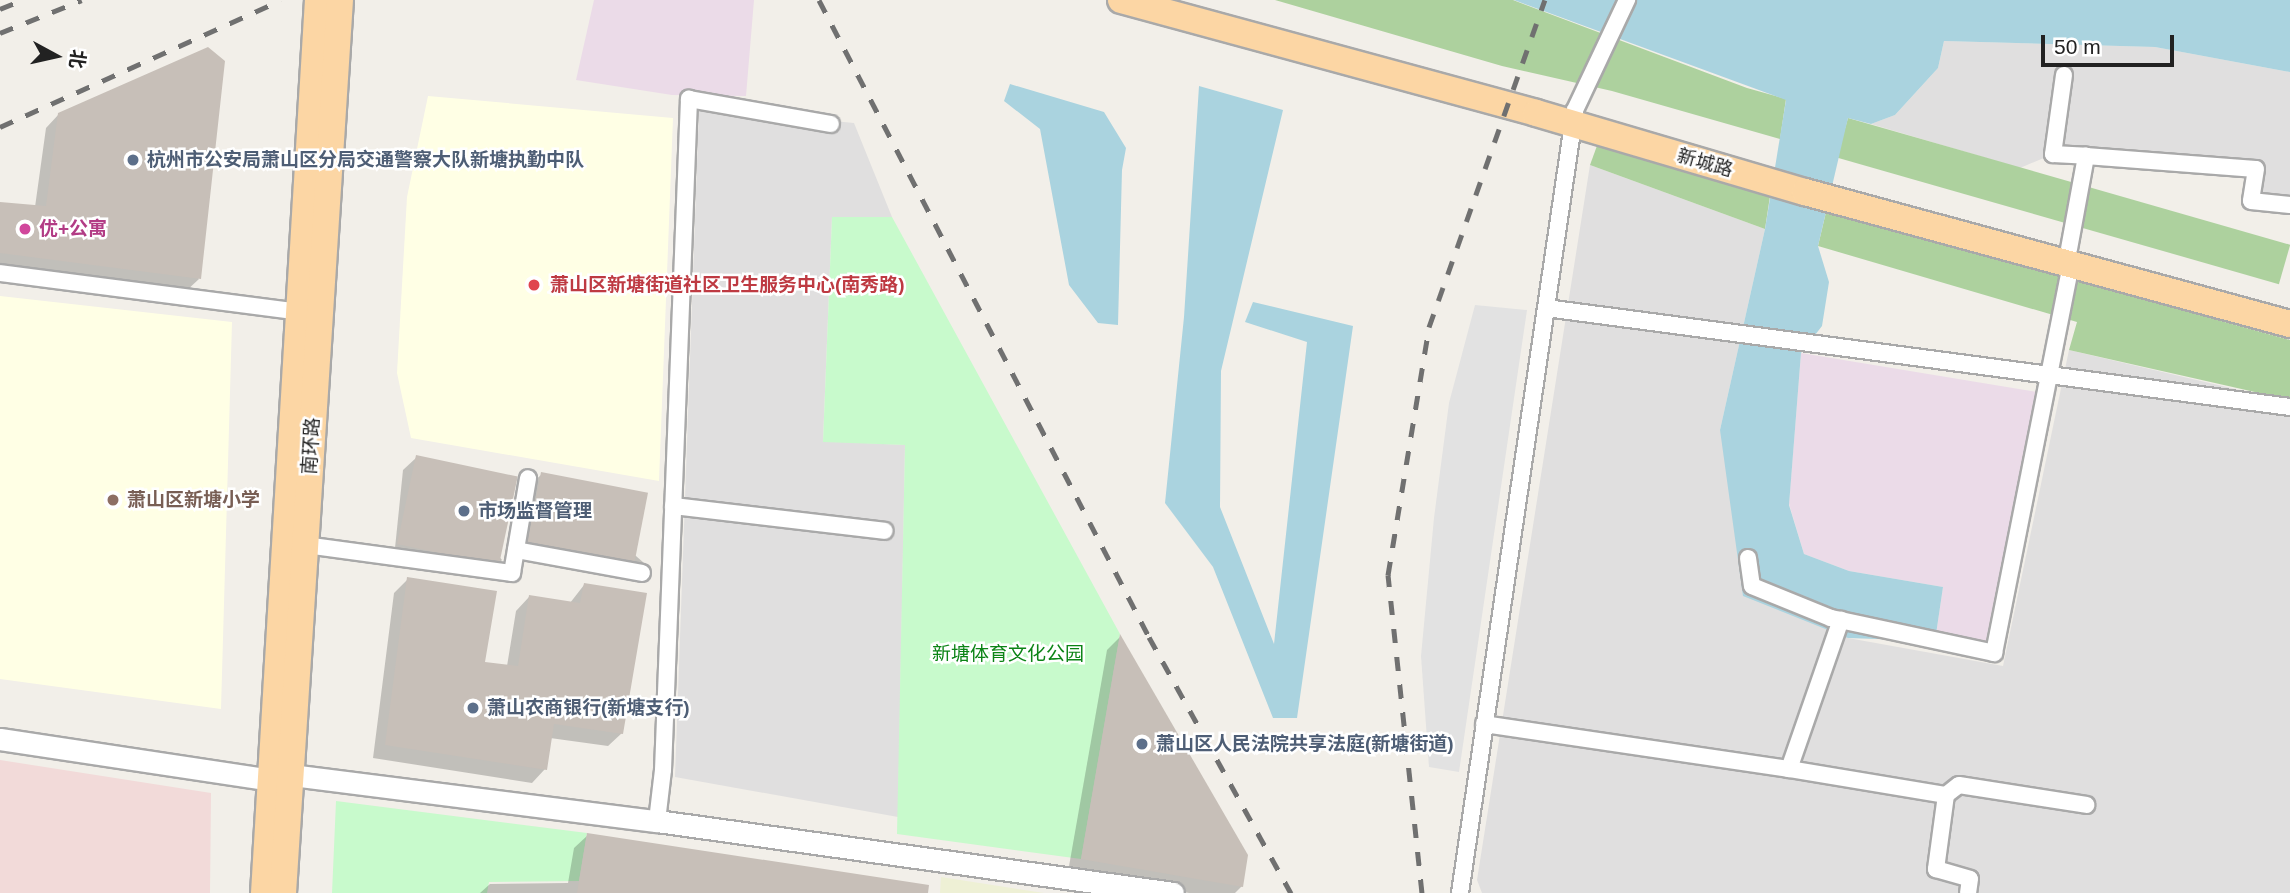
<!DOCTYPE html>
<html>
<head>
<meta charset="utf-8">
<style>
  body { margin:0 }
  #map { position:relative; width:2290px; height:893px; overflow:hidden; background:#f2efe9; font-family:Helvetica,"Noto Sans SC",sans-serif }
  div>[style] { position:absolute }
  .residential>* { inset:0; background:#e0dfdf }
  .commercial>* { inset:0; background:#f2dad9 }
  .industrial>* { inset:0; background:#ebdbe8 }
  .education>* { inset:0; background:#ffffe5 }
  .farmland>* { inset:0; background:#eef0d5 }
  .forest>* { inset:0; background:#add19e; transform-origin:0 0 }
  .park>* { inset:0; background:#c8facc }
  .parking>* { inset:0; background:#e2e2e2 }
  .water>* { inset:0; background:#aad3df }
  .shadow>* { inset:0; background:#0003 }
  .building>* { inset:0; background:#c7bfb8; transform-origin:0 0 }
  .roads { filter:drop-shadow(2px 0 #a9a9a9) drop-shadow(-2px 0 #a9a9a9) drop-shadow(0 2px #a9a9a9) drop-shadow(0 -2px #a9a9a9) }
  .minor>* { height:16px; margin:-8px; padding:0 8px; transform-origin:8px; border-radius:8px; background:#fff }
  .tertiary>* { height:21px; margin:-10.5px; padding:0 10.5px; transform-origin:10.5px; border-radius:10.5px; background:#fff }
  .primary>* { height:26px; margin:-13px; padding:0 13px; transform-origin:13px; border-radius:13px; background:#fcd6a4 }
  .rail>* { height:5px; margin-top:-2.5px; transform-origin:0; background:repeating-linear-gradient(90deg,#707070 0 14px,transparent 0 28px) }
  .dots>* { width:19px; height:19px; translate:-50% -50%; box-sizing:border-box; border:4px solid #fff; border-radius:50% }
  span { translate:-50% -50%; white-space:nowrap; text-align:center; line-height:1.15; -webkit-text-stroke:5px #fff; paint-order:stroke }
  .service-label { font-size:19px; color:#4e5e75; font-weight:700 }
  .left { translate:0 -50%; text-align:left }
  .street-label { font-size:19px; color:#222 }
  .hotel-label { font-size:19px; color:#b23c85; font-weight:700 }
  .health-label { font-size:19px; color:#be3a42; font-weight:700 }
  .education-label { font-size:19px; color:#785e54; font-weight:700 }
  .park-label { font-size:19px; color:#0c8416 }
  .north { position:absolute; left:21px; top:21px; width:70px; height:70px; -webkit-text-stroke:5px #fff; paint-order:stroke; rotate:98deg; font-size:19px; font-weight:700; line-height:28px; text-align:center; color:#222 }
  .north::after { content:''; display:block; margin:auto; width:24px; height:32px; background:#222; clip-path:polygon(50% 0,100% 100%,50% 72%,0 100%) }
  .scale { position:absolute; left:2041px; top:35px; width:133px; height:32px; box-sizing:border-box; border:4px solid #222; border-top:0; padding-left:9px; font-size:21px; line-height:24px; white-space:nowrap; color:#222; -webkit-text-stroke:5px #fff; paint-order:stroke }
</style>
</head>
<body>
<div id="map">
  <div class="residential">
    <i style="clip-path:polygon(1944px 41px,2155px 47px,2290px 72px,2290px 205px,2251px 201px,2256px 170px,2053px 154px,2020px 168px,1871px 124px,1895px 115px,1938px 68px)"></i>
    <i style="clip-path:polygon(699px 108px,854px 123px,892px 217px,832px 217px,823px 441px,905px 445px,898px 817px,675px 777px)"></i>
    <i style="clip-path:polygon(1590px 165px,1765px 229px,1720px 430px,1848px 638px,2003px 666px,2069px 350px,2290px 402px,2290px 893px,1482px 893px,1477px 880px)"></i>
  </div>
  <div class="commercial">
    <i style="clip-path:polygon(0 760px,211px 793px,210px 893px,0 893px)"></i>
  </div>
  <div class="industrial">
    <i style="clip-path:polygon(594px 0,754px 0,746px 96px,672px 95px,576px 80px)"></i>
    <i style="clip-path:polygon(1801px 353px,2037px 392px,1984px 651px,1935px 641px,1943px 587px,1849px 571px,1804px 554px,1789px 504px)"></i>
  </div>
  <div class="education">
    <i style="clip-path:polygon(428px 96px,673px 118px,659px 481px,411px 438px,397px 373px,407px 197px)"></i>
    <i style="clip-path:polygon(0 296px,232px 322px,221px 709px,0 679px)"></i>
  </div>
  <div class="farmland">
    <i style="clip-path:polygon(941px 877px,1044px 893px,940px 893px)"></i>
  </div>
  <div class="forest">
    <i style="clip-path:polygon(1275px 0,1513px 0,1747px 88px,1786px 99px,1780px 139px,1612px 91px,1502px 66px)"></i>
    <i style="left:1848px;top:118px;width:460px;height:41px;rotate:16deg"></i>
    <i style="clip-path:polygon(1598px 143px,1770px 196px,1765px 229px,1590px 165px)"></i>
    <i style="clip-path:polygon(1826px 212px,2290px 340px,2290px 400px,2069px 350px,2077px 322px,1818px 246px)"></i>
  </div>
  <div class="park">
    <i style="clip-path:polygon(832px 217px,892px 217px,1120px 634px,1081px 859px,897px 834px,905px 445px,823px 442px)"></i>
    <i style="clip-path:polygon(336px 801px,587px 833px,579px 881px,489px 882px,487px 893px,332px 893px)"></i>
  </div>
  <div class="parking">
    <i style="clip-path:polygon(1475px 305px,1527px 310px,1459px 772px,1429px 767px,1421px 656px,1434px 518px,1449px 403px)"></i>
  </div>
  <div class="water">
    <i style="clip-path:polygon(1514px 0,2290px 0,2290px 72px,2155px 47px,1944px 41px,1938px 68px,1895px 115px,1871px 124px,1848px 118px,1818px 246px,1829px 282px,1822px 326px,1801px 353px,1789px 505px,1804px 554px,1849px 571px,1943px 587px,1935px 641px,1848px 638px,1743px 596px,1720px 430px,1765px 229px,1786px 100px)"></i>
    <i style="clip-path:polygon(1010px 84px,1104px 112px,1126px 148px,1122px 170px,1118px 325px,1098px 323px,1069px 285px,1040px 129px,1004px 101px)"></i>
    <i style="clip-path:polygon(1199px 86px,1283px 110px,1221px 371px,1220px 507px,1274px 644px,1307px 342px,1245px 322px,1253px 302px,1353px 326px,1297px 718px,1273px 718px,1213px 567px,1165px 503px,1184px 317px)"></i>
  </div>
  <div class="shadow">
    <i style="clip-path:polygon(59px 114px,199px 279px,185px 292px,0 268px,0 204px,35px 207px,46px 128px)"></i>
    <i style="clip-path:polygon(417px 457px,502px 560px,488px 574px,394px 558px,403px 470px)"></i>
    <i style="clip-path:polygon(542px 474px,644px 563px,630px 576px,515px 555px,528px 487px)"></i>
    <i style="clip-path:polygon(408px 579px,483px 664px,507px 666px,516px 611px,529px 597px,570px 603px,584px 585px,622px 733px,608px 746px,550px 738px,545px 769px,532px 783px,373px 758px,394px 593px)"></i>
    <i style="clip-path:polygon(1120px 637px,1242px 886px,1235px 893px,1189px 893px,1068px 872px,1107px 650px)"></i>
    <i style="clip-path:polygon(588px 835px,927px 893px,480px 893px,490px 884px,568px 883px,574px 848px)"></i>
  </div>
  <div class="building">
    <i style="clip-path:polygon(208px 47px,225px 61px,201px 279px,0 253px,0 202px,46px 206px,58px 113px)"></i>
    <i style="left:416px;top:455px;width:104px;height:91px;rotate:12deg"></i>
    <i style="left:541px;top:472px;width:109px;height:71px;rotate:11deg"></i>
    <i style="clip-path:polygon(407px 577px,497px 591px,485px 662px,518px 666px,529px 595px,580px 603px,584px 583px,647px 593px,623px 734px,554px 724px,547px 770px,385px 745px)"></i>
    <i style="clip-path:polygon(1120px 634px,1248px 855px,1243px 887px,1081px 859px)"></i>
    <i style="clip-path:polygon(587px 833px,929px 885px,928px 893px,577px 893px)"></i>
  </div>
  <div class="roads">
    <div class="minor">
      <i style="left:2064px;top:75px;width:80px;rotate:97.9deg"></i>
      <i style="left:2053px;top:154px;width:33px;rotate:3deg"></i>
      <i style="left:2069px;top:249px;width:95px;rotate:-79.6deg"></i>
      <i style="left:2086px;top:156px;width:170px;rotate:4.4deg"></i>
      <i style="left:2256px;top:169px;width:32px;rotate:99deg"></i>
      <i style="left:2251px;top:201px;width:39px;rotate:6deg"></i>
      <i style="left:0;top:273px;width:302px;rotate:7.4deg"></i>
      <i style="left:1546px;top:308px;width:751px;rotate:7.58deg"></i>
      <i style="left:673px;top:506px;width:213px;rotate:6.7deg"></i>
      <i style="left:305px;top:545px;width:209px;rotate:7.7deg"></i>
      <i style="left:512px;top:573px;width:96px;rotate:-80.4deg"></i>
      <i style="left:516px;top:550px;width:128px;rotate:10.3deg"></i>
      <i style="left:1748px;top:558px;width:28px;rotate:82deg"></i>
      <i style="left:1752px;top:586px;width:85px;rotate:22.1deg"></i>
      <i style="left:1831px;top:618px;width:167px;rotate:12.1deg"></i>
      <i style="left:1994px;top:653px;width:397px;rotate:-78.8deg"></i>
      <i style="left:1484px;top:724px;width:308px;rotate:8.4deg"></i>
      <i style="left:1789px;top:769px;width:158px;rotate:-70.8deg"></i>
      <i style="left:1789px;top:769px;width:159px;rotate:9.4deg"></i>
      <i style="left:1946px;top:795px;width:75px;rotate:97.7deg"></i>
      <i style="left:1936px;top:869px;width:35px;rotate:16deg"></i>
      <i style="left:1970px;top:879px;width:14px;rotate:98deg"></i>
      <i style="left:1946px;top:795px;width:16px;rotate:-38deg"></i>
      <i style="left:1959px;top:785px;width:129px;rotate:8.9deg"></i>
      <i style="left:657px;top:821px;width:51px;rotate:-83.3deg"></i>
      <i style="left:663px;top:770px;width:672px;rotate:-87.78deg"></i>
      <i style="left:689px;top:99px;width:144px;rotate:10deg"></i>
      <i style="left:1460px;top:893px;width:791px;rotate:-81.64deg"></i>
      <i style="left:1575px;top:110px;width:122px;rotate:-64.7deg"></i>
    </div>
    <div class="tertiary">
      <i style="left:0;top:739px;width:274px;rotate:8.6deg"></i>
      <i style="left:271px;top:780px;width:21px;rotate:-14deg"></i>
      <i style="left:291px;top:775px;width:369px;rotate:7.2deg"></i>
      <i style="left:657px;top:821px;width:521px;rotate:7.94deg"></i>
    </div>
    <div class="primary">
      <i style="left:1121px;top:0;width:430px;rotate:15.2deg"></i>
      <i style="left:1536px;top:113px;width:280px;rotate:16.4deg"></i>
      <i style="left:1805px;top:192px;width:503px;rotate:15.23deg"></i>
      <i style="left:264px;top:893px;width:895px;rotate:-86.54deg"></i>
      <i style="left:283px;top:893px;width:895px;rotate:-86.35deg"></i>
    </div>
  </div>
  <div class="rail">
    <i style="left:819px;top:0;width:717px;rotate:62.61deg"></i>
    <i style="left:1149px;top:637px;width:293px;rotate:61deg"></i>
    <i style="left:0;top:9px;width:24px;rotate:-22deg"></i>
    <i style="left:0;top:33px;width:88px;rotate:-21.9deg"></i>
    <i style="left:0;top:127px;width:308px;rotate:-24.3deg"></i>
    <i style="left:1422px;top:893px;width:320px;rotate:-96.1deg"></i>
    <i style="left:1388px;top:575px;width:251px;rotate:-80.6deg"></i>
    <i style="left:1429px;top:327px;width:347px;rotate:-70.5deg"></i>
  </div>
  <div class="dots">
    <i style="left:133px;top:160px;background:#5c6f8a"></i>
    <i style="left:25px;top:229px;background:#d1479c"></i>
    <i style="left:534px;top:285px;background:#e0444e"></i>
    <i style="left:113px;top:500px;background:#8d6e63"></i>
    <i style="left:464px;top:511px;background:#5c6f8a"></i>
    <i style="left:473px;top:708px;background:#5c6f8a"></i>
    <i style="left:1142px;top:744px;background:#5c6f8a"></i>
  </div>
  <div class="service-label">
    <span class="left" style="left:147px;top:160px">杭州市公安局萧山区分局交通警察大队新塘执勤中队</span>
    <span class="left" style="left:478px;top:511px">市场监督管理</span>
    <span class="left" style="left:487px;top:708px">萧山农商银行(新塘支行)</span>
    <span class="left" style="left:1156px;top:744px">萧山区人民法院共享法庭(新塘街道)</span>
  </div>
  <div class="street-label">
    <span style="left:1705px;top:163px;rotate:16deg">新城路</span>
    <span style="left:311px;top:446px;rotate:-86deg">南环路</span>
  </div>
  <div class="hotel-label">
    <span class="left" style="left:39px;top:229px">优+公寓</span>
  </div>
  <div class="health-label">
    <span class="left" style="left:550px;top:285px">萧山区新塘街道社区卫生服务中心(南秀路)</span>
  </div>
  <div class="education-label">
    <span class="left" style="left:127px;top:500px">萧山区新塘小学</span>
  </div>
  <div class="park-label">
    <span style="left:1008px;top:654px">新塘体育文化公园</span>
  </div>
  <div class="north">北</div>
  <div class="scale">50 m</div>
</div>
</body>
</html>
